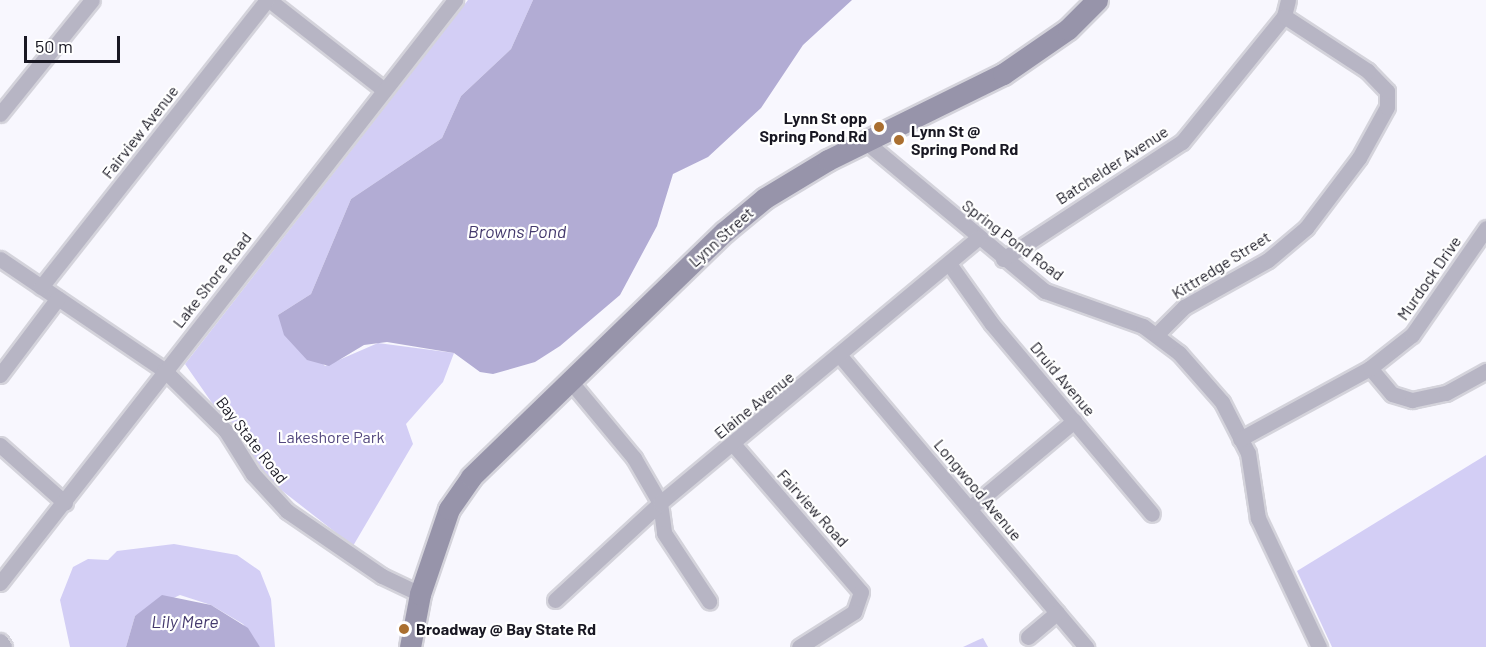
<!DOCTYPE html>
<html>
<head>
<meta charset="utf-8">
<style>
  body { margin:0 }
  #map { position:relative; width:1486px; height:647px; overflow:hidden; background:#f8f7fe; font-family:Barlow,sans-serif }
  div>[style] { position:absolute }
  .green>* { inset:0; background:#d3cef5 }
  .water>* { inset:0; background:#b2acd4 }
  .roads { filter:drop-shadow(2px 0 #d4d3db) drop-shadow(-2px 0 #d4d3db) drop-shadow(0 2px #d4d3db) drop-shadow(0 -2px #d4d3db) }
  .street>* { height:15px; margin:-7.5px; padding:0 7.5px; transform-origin:7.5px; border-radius:7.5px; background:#b7b5c4 }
  .secondary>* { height:21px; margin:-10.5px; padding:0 10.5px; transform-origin:10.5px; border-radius:10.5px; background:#9794aa }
  .dots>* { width:16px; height:16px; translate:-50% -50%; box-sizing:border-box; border:3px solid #fff; border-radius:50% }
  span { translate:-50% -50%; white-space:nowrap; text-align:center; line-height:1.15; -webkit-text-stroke:4.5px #fff; paint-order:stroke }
  .poi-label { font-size:16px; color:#191823; font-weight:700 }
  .right { translate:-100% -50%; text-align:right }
  .left { translate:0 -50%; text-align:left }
  .street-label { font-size:16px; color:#191823 }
  .park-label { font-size:16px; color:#54497f }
  .water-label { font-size:18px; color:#44396d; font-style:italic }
  .scale { position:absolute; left:24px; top:36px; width:96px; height:27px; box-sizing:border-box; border:3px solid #191823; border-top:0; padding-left:8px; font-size:18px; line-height:21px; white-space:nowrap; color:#191823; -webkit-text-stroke:4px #fff; paint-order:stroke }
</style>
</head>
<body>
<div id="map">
  <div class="green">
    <i style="clip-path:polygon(468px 0,533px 0,511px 49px,461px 96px,442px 138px,351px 199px,311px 294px,278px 315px,325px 366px,378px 343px,454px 353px,443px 382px,406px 424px,413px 444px,353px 546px,262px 475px,185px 364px)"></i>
    <i style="clip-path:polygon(1486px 455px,1486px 647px,1332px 647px,1297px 571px)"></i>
    <i style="clip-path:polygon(174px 544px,237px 555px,260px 571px,271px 599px,275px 647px,260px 647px,243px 624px,211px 605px,180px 595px,135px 616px,126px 647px,70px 647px,60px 600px,73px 567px,88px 559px,108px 560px,117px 551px)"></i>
    <i style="clip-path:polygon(983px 638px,988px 647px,963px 647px,978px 640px)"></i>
  </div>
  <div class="water">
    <i style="clip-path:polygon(533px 0,852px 0,803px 45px,761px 108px,708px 157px,673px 174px,657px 226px,620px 295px,560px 346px,535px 362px,493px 374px,480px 372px,454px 353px,387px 342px,364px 345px,329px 366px,307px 360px,284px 335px,278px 315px,311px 294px,351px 199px,442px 138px,461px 96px,511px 49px)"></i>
    <i style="clip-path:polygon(162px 595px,211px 605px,248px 628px,260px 647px,126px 647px,135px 616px)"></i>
  </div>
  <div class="roads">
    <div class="street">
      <i style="left:269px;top:0;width:146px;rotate:38deg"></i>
      <i style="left:0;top:114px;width:146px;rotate:-51.1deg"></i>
      <i style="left:866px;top:142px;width:233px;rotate:39.8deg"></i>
      <i style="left:1045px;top:291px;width:104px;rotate:19.7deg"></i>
      <i style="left:1143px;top:326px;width:45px;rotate:36.9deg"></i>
      <i style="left:1179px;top:353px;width:65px;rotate:48.7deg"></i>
      <i style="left:1222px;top:402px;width:57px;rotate:63deg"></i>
      <i style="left:1248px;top:453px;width:66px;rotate:81.3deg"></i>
      <i style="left:1258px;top:518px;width:143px;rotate:64.7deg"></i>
      <i style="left:0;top:259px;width:198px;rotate:34.1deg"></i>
      <i style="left:164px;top:370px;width:87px;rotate:44.5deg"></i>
      <i style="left:226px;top:431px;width:51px;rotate:57.9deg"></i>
      <i style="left:253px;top:474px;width:50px;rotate:47.4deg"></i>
      <i style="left:287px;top:511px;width:115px;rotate:34.4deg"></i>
      <i style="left:382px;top:576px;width:42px;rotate:25.3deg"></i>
      <i style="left:1003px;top:259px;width:214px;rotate:-33.2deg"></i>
      <i style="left:1182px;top:142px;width:162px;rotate:-51deg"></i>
      <i style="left:1284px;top:16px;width:16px;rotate:-76deg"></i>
      <i style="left:950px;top:265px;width:72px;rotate:54.6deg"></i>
      <i style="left:992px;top:324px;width:248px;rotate:49.9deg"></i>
      <i style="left:41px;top:287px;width:365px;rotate:-51.8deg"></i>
      <i style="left:1156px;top:335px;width:40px;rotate:-45deg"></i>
      <i style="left:1184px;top:307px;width:96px;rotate:-29.2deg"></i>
      <i style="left:1268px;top:260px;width:50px;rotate:-40.1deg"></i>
      <i style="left:1306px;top:228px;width:88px;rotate:-52.9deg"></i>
      <i style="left:1359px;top:158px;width:58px;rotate:-61.2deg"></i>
      <i style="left:1387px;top:107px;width:16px;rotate:-90deg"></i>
      <i style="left:1387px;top:91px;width:28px;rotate:-134deg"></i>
      <i style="left:1368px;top:71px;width:100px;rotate:-146.8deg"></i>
      <i style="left:841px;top:357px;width:380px;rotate:49.8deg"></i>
      <i style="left:1370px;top:368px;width:34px;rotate:50deg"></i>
      <i style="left:1392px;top:394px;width:21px;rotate:17deg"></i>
      <i style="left:1412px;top:400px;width:35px;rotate:-12deg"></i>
      <i style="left:1446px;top:393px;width:46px;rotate:-28.8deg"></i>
      <i style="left:0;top:375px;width:96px;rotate:-53deg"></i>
      <i style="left:571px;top:382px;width:99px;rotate:50.3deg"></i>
      <i style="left:634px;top:458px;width:52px;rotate:60deg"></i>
      <i style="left:660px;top:503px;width:30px;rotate:82deg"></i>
      <i style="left:664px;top:533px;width:82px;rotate:56.5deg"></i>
      <i style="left:1240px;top:439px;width:148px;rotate:-28.6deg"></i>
      <i style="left:1370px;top:368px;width:53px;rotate:-38.2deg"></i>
      <i style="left:1412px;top:335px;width:130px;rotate:-55.3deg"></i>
      <i style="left:0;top:445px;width:87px;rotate:41.7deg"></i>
      <i style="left:734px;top:445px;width:194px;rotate:49.2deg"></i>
      <i style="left:861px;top:592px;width:21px;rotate:109deg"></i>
      <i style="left:854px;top:612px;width:65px;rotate:147.5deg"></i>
      <i style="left:970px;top:508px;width:136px;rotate:-39.9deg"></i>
      <i style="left:0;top:583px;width:740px;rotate:-52.03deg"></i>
      <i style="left:555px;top:600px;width:143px;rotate:-42.7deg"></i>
      <i style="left:660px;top:503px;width:413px;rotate:-39.8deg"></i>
      <i style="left:1028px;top:637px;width:38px;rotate:-40deg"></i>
      <i style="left:0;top:641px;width:7px;rotate:56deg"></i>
    </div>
    <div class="secondary">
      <i style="left:410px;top:647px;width:54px;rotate:-79.3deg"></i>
      <i style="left:420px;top:594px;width:90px;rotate:-71.2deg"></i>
      <i style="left:449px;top:509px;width:39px;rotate:-55deg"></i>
      <i style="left:471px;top:477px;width:352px;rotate:-44.1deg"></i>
      <i style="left:724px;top:232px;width:53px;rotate:-39.7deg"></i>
      <i style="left:765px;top:198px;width:74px;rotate:-31.1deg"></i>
      <i style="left:828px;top:160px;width:195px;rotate:-26.2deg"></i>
      <i style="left:1003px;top:74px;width:79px;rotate:-34.7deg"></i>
      <i style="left:1068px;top:29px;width:41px;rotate:-45deg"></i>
    </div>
  </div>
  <div class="dots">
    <i style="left:879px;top:127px;background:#aa6f30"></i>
    <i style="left:899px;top:140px;background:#aa6f30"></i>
    <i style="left:404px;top:629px;background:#aa6f30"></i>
  </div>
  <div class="poi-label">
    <span class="right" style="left:867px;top:127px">Lynn St opp<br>Spring Pond Rd</span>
    <span class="left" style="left:911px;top:140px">Lynn St @<br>Spring Pond Rd</span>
    <span class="left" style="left:416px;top:629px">Broadway @ Bay State Rd</span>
  </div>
  <div class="street-label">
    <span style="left:140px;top:132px;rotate:-52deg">Fairview Avenue</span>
    <span style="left:1112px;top:165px;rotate:-33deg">Batchelder Avenue</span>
    <span style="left:721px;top:237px;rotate:-42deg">Lynn Street</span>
    <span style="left:1013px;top:240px;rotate:37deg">Spring Pond Road</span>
    <span style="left:1221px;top:265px;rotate:-32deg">Kittredge Street</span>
    <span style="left:1429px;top:278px;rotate:-55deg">Murdock Drive</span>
    <span style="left:212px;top:280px;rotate:-52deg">Lake Shore Road</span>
    <span style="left:1063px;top:379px;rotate:50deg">Druid Avenue</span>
    <span style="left:754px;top:405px;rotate:-39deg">Elaine Avenue</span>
    <span style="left:252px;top:440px;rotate:52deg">Bay State Road</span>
    <span style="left:978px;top:490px;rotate:50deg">Longwood Avenue</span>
    <span style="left:813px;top:508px;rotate:48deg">Fairview Road</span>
  </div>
  <div class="park-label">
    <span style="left:331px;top:437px">Lakeshore Park</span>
  </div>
  <div class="water-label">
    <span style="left:517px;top:231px">Browns Pond</span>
    <span style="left:185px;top:621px">Lily Mere</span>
  </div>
  <div class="scale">50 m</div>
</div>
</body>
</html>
